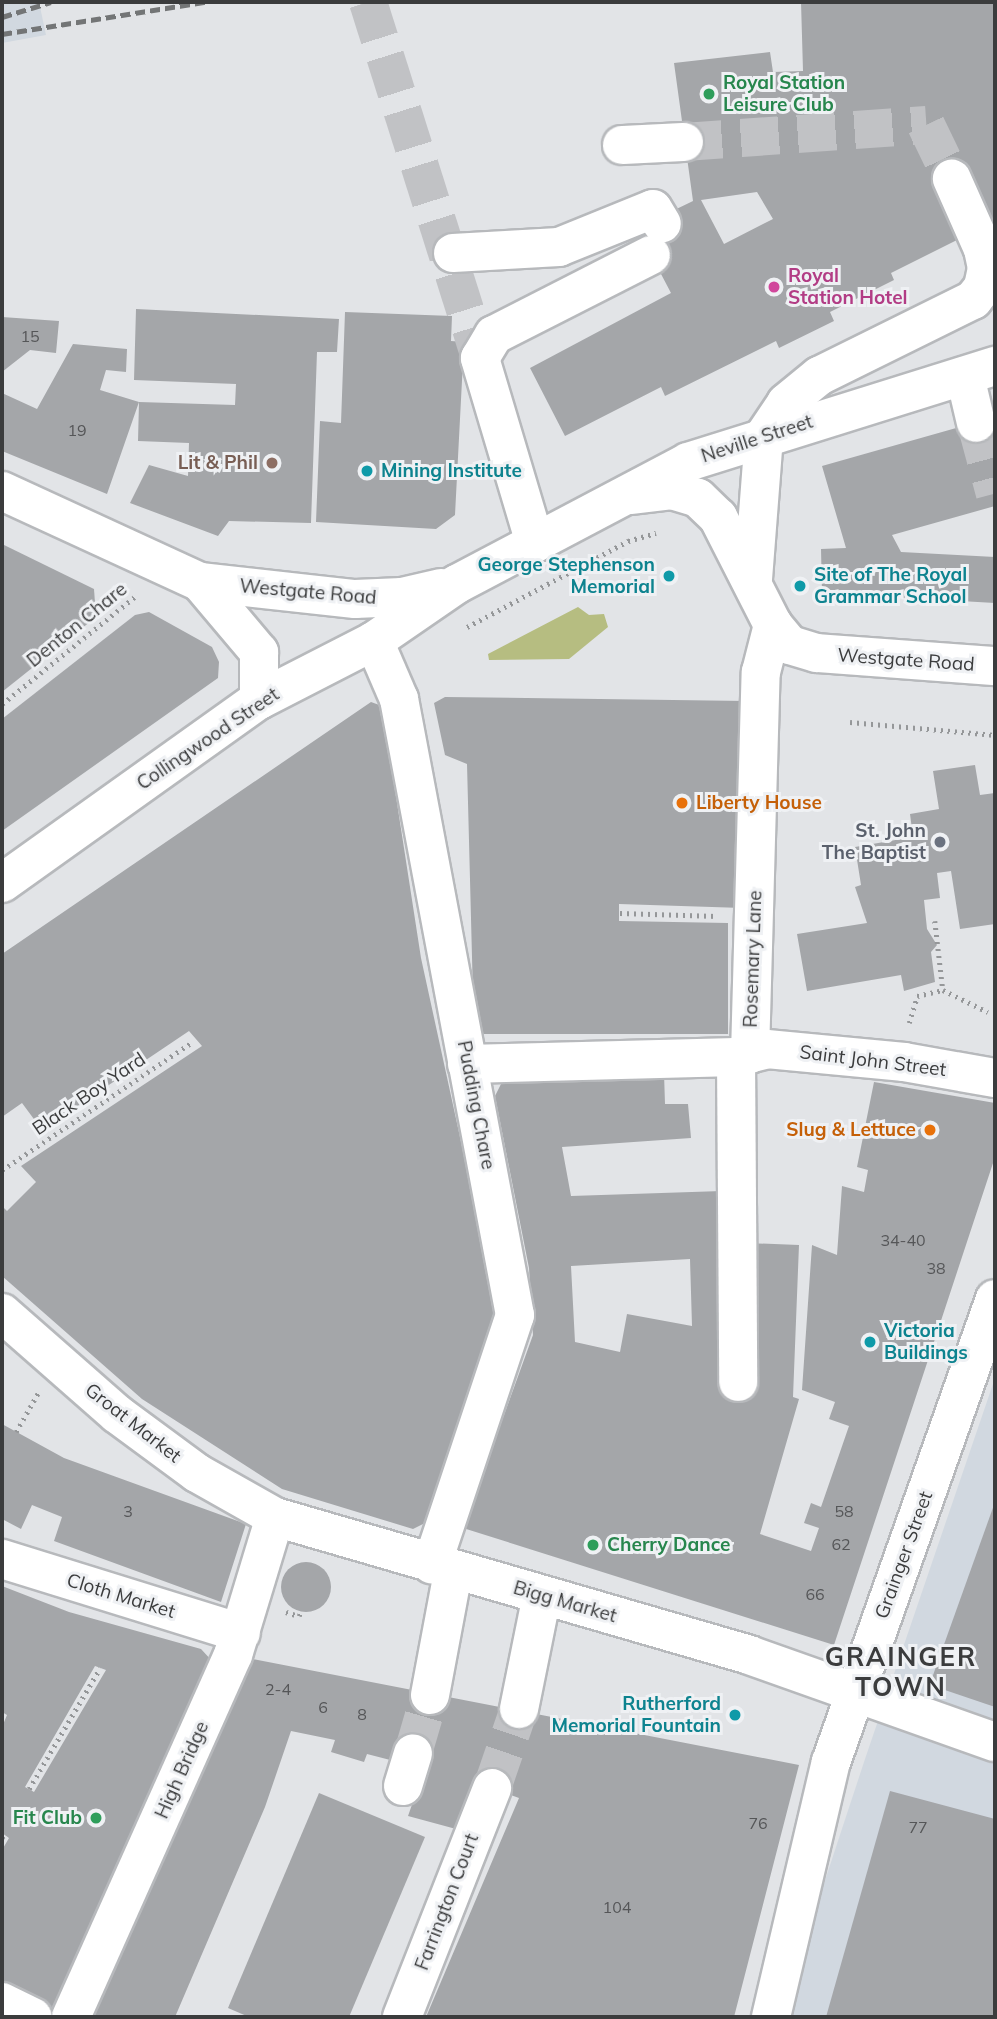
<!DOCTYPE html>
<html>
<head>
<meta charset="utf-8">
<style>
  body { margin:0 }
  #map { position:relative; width:997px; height:2019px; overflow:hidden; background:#e2e4e7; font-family:Mulish,sans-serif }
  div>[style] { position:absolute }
  .built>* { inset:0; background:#d1d8e0 }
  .green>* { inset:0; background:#b6bd81 }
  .building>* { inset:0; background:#a4a6a9 }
  .round { border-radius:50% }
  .minor-tunnel>* { height:38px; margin-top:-19px; transform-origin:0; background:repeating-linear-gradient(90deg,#c1c2c5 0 38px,transparent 0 57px) }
  .path>* { height:4.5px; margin-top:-2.25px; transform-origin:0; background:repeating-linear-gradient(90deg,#959799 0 2px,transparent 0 7px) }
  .roads { filter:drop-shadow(2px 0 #b7b9bc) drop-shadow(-2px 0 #b7b9bc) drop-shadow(0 2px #b7b9bc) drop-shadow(0 -2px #b7b9bc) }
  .minor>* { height:38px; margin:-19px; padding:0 19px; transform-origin:19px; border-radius:19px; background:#fff }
  .major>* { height:38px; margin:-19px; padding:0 19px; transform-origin:19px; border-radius:19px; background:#fff }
  .rail>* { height:5px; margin-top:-2.5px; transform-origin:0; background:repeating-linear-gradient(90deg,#737576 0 10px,transparent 0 15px) }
  .dots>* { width:19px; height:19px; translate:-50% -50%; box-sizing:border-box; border:4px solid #eff1f4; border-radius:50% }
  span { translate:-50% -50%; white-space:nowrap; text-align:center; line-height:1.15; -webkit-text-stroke:6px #eff1f4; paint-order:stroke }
  .number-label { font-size:16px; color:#555658 }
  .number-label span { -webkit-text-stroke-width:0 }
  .leisure-label { font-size:19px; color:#27864d; font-weight:700 }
  .left { translate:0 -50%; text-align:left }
  .right { translate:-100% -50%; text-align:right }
  .hotel-label { font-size:19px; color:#b23c85; font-weight:700 }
  .street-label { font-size:19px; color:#3b3c3d }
  .education-label { font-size:19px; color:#785e54; font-weight:700 }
  .culture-label { font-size:19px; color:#0d838f; font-weight:700 }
  .food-label { font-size:19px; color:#c56008; font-weight:700 }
  .worship-label { font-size:19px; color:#5b616d; font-weight:700 }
  .district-label { font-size:26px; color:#3b3c3d; font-weight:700; letter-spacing:2px }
  .frame { position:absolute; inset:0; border:4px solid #3b3c3d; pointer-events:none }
</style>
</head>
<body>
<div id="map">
  <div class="built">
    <i style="clip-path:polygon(2px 2px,39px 2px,46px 35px,2px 43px)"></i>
    <i style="clip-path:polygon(995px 1378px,995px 2017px,780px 2017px,865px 1759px)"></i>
  </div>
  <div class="green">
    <i style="clip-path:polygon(578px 607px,589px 615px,604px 614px,608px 627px,569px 659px,489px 660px,488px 654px)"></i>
  </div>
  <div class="building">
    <i style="clip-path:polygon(evenodd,801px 2px,995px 2px,995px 232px,969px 234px,891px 273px,894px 280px,830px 312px,834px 321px,779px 348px,776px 341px,665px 396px,661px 387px,565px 436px,530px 368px,671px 293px,640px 234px,662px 216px,693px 201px,674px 63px,770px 52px,773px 72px,803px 71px,801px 2px,757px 192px,773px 219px,724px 244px,701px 200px,757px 192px)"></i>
    <i style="clip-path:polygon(136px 309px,339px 319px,337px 352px,317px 352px,311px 523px,229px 521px,218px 536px,130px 503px,149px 465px,188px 476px,189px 443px,138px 441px,139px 402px,107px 494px,2px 451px,2px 393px,37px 409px,73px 344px,127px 349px,126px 372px,106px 370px,100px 390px,139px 402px,235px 405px,236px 384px,134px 380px)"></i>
    <i style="clip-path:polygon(345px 312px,452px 316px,451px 341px,464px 342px,455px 515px,436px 529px,316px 522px,320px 421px,341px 423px)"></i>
    <i style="clip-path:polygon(2px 317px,59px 321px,56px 353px,30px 350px,2px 372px)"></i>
    <i style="clip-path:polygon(995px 417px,995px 506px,892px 535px,901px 552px,995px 557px,995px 603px,822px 593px,821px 549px,846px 548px,822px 466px)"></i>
    <i style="clip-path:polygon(2px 544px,94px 589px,96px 617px,2px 692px)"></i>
    <i style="clip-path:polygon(149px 612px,212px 647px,219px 662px,218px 678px,2px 831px,2px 719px,135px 615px)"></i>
    <i style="clip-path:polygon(445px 697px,746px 701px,743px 908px,619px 904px,619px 921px,728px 923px,728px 1034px,474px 1034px,467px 764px,445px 755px,434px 703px)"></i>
    <i style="clip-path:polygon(371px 702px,382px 706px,421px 958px,465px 1160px,504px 1294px,431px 1520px,413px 1529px,282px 1489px,142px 1399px,2px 1276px,2px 1206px,7px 1211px,36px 1182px,21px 1166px,202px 1046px,189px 1031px,42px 1130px,22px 1103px,2px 1117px,2px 954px)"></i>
    <i style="clip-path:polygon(975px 765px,980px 795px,995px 793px,995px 924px,960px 929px,951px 871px,937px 873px,940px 898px,924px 900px,927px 929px,937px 945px,931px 952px,935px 982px,904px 991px,901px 975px,807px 991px,797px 934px,867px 923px,855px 887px,861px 885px,855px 847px,913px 837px,910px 814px,939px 809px,933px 771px)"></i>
    <i style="clip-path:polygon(evenodd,664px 1073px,665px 1104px,688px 1104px,691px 1138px,562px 1147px,571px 1196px,722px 1191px,746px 1243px,799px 1245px,793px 1397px,799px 1399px,760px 1534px,811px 1551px,819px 1528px,804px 1523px,811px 1503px,821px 1507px,849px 1426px,829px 1419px,835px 1402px,802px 1390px,812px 1245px,837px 1255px,842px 1186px,864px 1192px,868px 1170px,857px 1167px,874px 1082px,995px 1103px,995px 1157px,834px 1645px,463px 1528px,533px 1335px,529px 1268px,495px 1096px,501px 1084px,664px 1073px,690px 1259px,692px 1326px,627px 1314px,620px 1352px,575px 1342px,571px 1266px,690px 1259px)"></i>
    <i style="clip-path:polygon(2px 1424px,64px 1458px,246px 1524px,221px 1602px,54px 1541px,62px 1517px,32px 1505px,21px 1529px,2px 1519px)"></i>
    <i style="clip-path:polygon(995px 1502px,995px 1707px,936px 1687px,932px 1678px)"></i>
    <i class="round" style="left:281px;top:1562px;width:50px;height:50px"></i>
    <i style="clip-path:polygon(evenodd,2px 1586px,69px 1612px,201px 1649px,213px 1662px,49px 2017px,2px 1994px,2px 1850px,9px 1838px,2px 1833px,2px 1727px,7px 1715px,2px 1712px,2px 1586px,95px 1666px,106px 1670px,34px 1792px,25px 1787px,95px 1666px)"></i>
    <i style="clip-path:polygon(247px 1658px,799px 1765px,734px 2017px,426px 2017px,519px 1798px,492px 1788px,456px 1829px,408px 1816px,429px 1756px,398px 1762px,367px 1754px,364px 1762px,331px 1752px,335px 1740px,291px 1731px,265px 1807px,175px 2017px,93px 2017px)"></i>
    <i style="clip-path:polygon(890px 1791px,995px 1819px,995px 2017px,826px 2017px)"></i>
    <i style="clip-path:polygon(319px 1793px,425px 1837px,349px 2017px,249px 2017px,228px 2008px)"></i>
  </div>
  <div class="minor-tunnel">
    <i style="left:368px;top:2px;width:373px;rotate:72.5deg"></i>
    <i style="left:684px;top:142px;width:243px;rotate:-4deg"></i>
    <i style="left:926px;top:125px;width:60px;rotate:64.3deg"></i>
    <i style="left:976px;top:423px;width:73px;rotate:75deg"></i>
    <i style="left:413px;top:1753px;width:60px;rotate:-73.7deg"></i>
    <i style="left:492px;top:1788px;width:83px;rotate:-71.1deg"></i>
  </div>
  <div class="path">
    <i style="left:467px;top:627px;width:183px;rotate:-28.1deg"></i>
    <i style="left:628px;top:541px;width:29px;rotate:-16deg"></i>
    <i style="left:2px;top:704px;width:174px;rotate:-38.9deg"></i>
    <i style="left:850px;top:722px;width:146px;rotate:5.1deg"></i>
    <i style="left:620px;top:913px;width:97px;rotate:1.8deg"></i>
    <i style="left:935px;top:921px;width:69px;rotate:83.4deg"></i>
    <i style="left:943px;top:990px;width:50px;rotate:26.1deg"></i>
    <i style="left:909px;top:1023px;width:28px;rotate:-73deg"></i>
    <i style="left:917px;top:996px;width:27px;rotate:-13deg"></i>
    <i style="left:2px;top:1170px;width:228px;rotate:-33.9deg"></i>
    <i style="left:16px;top:1432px;width:45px;rotate:-60.6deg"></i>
    <i style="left:286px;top:1612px;width:14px;rotate:17deg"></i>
    <i style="left:299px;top:1616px;width:5px;rotate:-68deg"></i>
    <i style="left:29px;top:1789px;width:140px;rotate:-59.6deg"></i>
    <i style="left:2px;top:1838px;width:4px;rotate:-63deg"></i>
  </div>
  <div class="roads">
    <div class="minor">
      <i style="left:622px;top:145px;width:62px;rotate:-2.8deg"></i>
      <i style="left:453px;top:253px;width:106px;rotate:-3.2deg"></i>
      <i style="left:559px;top:247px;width:101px;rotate:-22deg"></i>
      <i style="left:653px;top:209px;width:17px;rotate:59deg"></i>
      <i style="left:965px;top:376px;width:48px;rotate:76.8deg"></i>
      <i style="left:764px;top:436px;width:40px;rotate:-56deg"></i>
      <i style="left:786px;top:403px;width:43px;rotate:-39.3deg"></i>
      <i style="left:819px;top:376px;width:172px;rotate:-26.3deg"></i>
      <i style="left:973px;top:300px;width:16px;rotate:-52deg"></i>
      <i style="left:983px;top:287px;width:19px;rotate:-78deg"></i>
      <i style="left:987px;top:268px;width:19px;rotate:-102deg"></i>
      <i style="left:983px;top:249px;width:77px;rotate:-113.9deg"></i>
      <i style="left:535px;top:543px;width:193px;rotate:-106.6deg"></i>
      <i style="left:480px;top:358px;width:27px;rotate:-59deg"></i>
      <i style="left:494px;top:335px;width:176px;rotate:-27deg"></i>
      <i style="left:374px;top:641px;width:63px;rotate:66.7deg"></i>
      <i style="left:399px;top:699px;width:627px;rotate:79.34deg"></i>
      <i style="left:515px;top:1315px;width:263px;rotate:108.4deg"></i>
      <i style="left:750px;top:1054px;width:382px;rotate:-88.4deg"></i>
      <i style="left:761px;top:672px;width:49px;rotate:-75.7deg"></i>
      <i style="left:736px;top:1057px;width:325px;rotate:89.6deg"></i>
      <i style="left:467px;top:1064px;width:269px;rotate:-1.5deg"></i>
      <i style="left:736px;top:1057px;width:32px;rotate:-14deg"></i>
      <i style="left:767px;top:1049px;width:138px;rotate:5.4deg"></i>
      <i style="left:904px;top:1062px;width:92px;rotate:10deg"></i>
      <i style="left:2px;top:1559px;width:250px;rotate:17.2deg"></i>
      <i style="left:430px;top:1695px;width:125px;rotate:-79.4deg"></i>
      <i style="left:519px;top:1709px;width:116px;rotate:-78.6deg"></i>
      <i style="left:403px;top:1786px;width:34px;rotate:-73deg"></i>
      <i style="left:2px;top:2002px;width:34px;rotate:26deg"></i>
      <i style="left:71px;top:2017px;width:397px;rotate:-65.9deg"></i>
      <i style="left:233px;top:1655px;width:144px;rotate:-73.1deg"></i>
      <i style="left:402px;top:2017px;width:246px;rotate:-68.5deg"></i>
      <i style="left:771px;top:2017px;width:262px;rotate:-76.8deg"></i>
      <i style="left:831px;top:1762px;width:491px;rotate:-70.5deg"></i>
    </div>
    <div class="major">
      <i style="left:2px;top:491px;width:218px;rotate:24.7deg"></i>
      <i style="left:200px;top:582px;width:156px;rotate:6.3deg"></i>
      <i style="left:355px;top:599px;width:47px;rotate:-2.4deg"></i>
      <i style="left:402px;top:597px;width:40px;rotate:-13deg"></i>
      <i style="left:632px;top:495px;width:40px;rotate:-7.1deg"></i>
      <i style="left:672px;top:490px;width:27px;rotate:17deg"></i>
      <i style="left:698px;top:498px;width:28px;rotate:44deg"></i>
      <i style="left:718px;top:517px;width:121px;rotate:63deg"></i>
      <i style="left:773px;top:625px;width:26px;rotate:50deg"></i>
      <i style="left:790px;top:645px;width:28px;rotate:17deg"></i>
      <i style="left:817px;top:653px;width:178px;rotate:4.2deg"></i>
      <i style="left:753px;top:579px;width:143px;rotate:-85.6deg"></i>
      <i style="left:200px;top:582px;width:92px;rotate:49.9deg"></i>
      <i style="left:259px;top:652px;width:48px;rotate:90deg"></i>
      <i style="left:2px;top:883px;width:315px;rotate:-35.5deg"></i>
      <i style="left:259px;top:700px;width:129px;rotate:-27.2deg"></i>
      <i style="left:374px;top:641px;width:101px;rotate:-34.5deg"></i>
      <i style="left:457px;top:584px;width:261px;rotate:-27.8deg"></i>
      <i style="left:688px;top:462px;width:322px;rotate:-17.4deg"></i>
      <i style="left:2px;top:1313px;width:153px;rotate:41.3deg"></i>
      <i style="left:117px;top:1414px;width:99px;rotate:36.4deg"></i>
      <i style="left:197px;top:1473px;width:90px;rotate:29.4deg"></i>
      <i style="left:275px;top:1517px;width:494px;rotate:16.2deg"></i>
      <i style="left:749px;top:1655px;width:261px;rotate:19.5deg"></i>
    </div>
  </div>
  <div class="rail">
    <i style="left:2px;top:17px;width:51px;rotate:-17deg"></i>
    <i style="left:2px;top:34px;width:206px;rotate:-9deg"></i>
  </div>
  <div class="dots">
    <i style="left:709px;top:94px;background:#2e9e5b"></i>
    <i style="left:774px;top:287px;background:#d1479c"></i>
    <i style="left:272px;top:463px;background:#8d6e63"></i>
    <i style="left:367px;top:471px;background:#0f9aa8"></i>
    <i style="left:669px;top:576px;background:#0f9aa8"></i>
    <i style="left:800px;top:586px;background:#0f9aa8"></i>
    <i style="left:682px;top:803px;background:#e8710a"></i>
    <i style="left:940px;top:842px;background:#6b7280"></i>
    <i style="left:930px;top:1130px;background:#e8710a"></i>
    <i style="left:870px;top:1342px;background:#0f9aa8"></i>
    <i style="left:593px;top:1545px;background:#2e9e5b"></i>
    <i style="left:735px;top:1715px;background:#0f9aa8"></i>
    <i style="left:96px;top:1818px;background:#2e9e5b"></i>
  </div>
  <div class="number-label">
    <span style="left:30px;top:336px">15</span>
    <span style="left:77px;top:430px">19</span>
    <span style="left:903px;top:1240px">34-40</span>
    <span style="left:936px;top:1268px">38</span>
    <span style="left:128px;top:1511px">3</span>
    <span style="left:844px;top:1511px">58</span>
    <span style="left:841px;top:1544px">62</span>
    <span style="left:815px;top:1594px">66</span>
    <span style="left:278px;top:1689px">2-4</span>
    <span style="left:323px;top:1707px">6</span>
    <span style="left:362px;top:1714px">8</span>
    <span style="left:758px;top:1823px">76</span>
    <span style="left:918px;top:1827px">77</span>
    <span style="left:617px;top:1907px">104</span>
  </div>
  <div class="leisure-label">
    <span class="left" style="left:723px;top:94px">Royal Station<br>Leisure Club</span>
    <span class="left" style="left:607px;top:1545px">Cherry Dance</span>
    <span class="right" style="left:82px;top:1818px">Fit Club</span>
  </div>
  <div class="hotel-label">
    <span class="left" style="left:788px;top:287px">Royal<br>Station Hotel</span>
  </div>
  <div class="street-label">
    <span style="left:757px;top:439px;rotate:-18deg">Neville Street</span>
    <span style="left:308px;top:592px;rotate:5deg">Westgate Road</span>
    <span style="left:77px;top:625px;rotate:-39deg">Denton Chare</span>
    <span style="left:906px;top:660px;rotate:4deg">Westgate Road</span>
    <span style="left:208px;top:739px;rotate:-34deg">Collingwood Street</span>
    <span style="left:753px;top:959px;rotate:-88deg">Rosemary Lane</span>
    <span style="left:873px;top:1061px;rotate:7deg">Saint John Street</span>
    <span style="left:89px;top:1094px;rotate:-34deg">Black Boy Yard</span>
    <span style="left:476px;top:1105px;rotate:79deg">Pudding Chare</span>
    <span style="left:133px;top:1423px;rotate:38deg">Groat Market</span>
    <span style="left:904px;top:1555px;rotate:-70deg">Grainger Street</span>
    <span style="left:121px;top:1596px;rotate:17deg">Cloth Market</span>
    <span style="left:565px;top:1602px;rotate:16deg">Bigg Market</span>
    <span style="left:182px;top:1770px;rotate:-66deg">High Bridge</span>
    <span style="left:447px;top:1902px;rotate:-69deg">Farrington Court</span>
  </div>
  <div class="education-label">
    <span class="right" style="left:258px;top:463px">Lit &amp; Phil</span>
  </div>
  <div class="culture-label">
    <span class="left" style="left:381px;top:471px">Mining Institute</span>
    <span class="right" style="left:655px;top:576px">George Stephenson<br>Memorial</span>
    <span class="left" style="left:814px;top:586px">Site of The Royal<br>Grammar School</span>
    <span class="left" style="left:884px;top:1342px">Victoria<br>Buildings</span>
    <span class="right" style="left:721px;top:1715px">Rutherford<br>Memorial Fountain</span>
  </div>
  <div class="food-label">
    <span class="left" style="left:696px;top:803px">Liberty House</span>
    <span class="right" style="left:916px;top:1130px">Slug &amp; Lettuce</span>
  </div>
  <div class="worship-label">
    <span class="right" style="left:926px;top:842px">St. John<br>The Baptist</span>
  </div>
  <div class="district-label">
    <span style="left:901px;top:1672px">GRAINGER<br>TOWN</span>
  </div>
  <div class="frame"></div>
</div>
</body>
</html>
